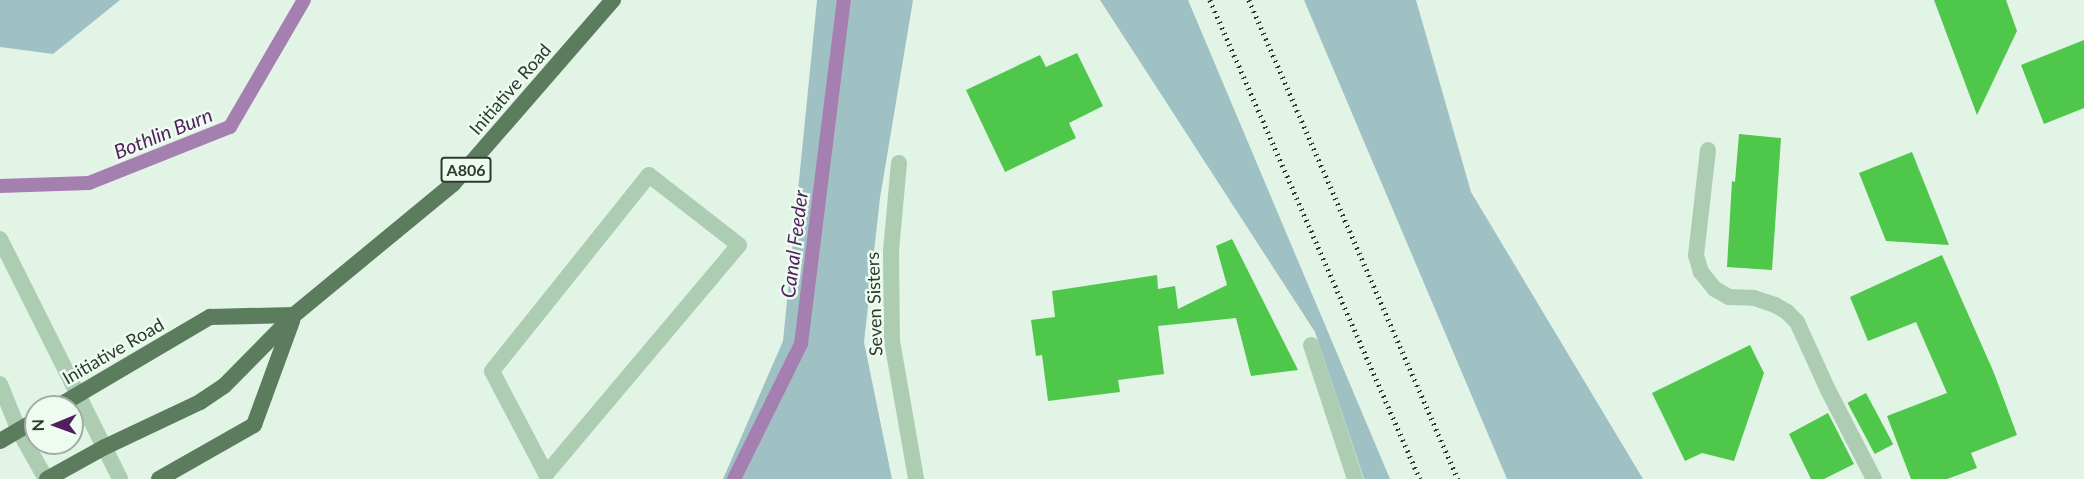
<!DOCTYPE html>
<html>
<head>
<meta charset="utf-8">
<style>
  body { margin:0 }
  #map { position:relative; width:2084px; height:479px; overflow:hidden; background:#e1f4e6; font-family:Lato,sans-serif }
  div>[style] { position:absolute }
  .green>* { inset:0; background:#a0c1c4 }
  .stream>* { height:14px; margin:-7px; padding:0 7px; transform-origin:7px; border-radius:7px; background:#a67fb1 }
  .building>* { inset:0; background:#4ec74b; transform-origin:0 0 }
  .service>* { height:16px; margin:-8px; padding:0 8px; transform-origin:8px; border-radius:8px; background:#accdb2 }
  .minor>* { height:16px; margin:-8px; padding:0 8px; transform-origin:8px; border-radius:8px; background:#accdb2 }
  .tertiary>* { height:16px; margin:-8px; padding:0 8px; transform-origin:8px; border-radius:8px; background:#accdb2 }
  .primary>* { height:16px; margin:-8px; padding:0 8px; transform-origin:8px; border-radius:8px; background:#5c7c5e }
  .rail>* { height:4.5px; margin-top:-2.25px; transform-origin:0; background:repeating-linear-gradient(90deg,#2b3b2c 0 1.5px,transparent 0 6px) }
  span { translate:-50% -50%; white-space:nowrap; text-align:center; line-height:1.15; -webkit-text-stroke:5px #eefbf1; paint-order:stroke }
  .shield-label span { padding:2px 4px; background:#eefbf1; border:2px solid; border-radius:4px; -webkit-text-stroke-width:0 }
  .shield-label { font-size:16px; color:#2b3b2c; font-weight:700 }
  .street-label { font-size:18px; color:#2b3b2c }
  .water-label { font-size:20px; color:#511f5d; font-style:italic }
  .north { position:absolute; left:24px; top:395px; width:60px; height:60px; box-sizing:border-box; background:#eefbf1; border:2px solid #a0aea2; border-radius:50%; rotate:269deg; font-size:16px; font-weight:700; line-height:24px; text-align:center; color:#2b3b2c }
  .north::after { content:''; display:block; margin:auto; width:21px; height:27px; background:#511f5d; clip-path:polygon(50% 0,100% 100%,50% 72%,0 100%) }
</style>
</head>
<body>
<div id="map">
  <div class="green">
    <i style="clip-path:polygon(0 0,120px 0,53px 54px,0 47px)"></i>
    <i style="clip-path:polygon(817px 0,913px 0,880px 198px,864px 342px,892px 479px,723px 479px,783px 341px)"></i>
    <i style="clip-path:polygon(1100px 0,1188px 0,1390px 479px,1364px 479px,1315px 332px)"></i>
    <i style="clip-path:polygon(1304px 0,1416px 0,1471px 192px,1643px 479px,1507px 479px)"></i>
  </div>
  <div class="stream">
    <i style="left:0;top:186px;width:89px;rotate:-1.9deg"></i>
    <i style="left:89px;top:183px;width:152px;rotate:-21.7deg"></i>
    <i style="left:230px;top:127px;width:147px;rotate:-59.8deg"></i>
    <i style="left:734px;top:479px;width:151px;rotate:-63.6deg"></i>
    <i style="left:801px;top:344px;width:347px;rotate:-82.9deg"></i>
  </div>
  <div class="building">
    <i style="clip-path:polygon(1934px 0,2006px 0,2017px 31px,1977px 115px)"></i>
    <i style="clip-path:polygon(2084px 40px,2084px 108px,2044px 124px,2021px 65px)"></i>
    <i style="clip-path:polygon(1077px 53px,1103px 106px,1069px 123px,1076px 138px,1005px 172px,966px 90px,1040px 55px,1046px 67px)"></i>
    <i style="clip-path:polygon(1739px 134px,1781px 138px,1772px 270px,1727px 267px,1732px 181px,1735px 182px)"></i>
    <i style="clip-path:polygon(1912px 152px,1949px 245px,1886px 241px,1859px 173px)"></i>
    <i style="clip-path:polygon(1232px 239px,1298px 370px,1251px 376px,1236px 318px,1158px 326px,1164px 374px,1118px 380px,1120px 392px,1048px 401px,1042px 355px,1036px 356px,1031px 320px,1055px 317px,1052px 291px,1157px 275px,1158px 289px,1175px 286px,1178px 309px,1227px 285px,1216px 246px)"></i>
    <i style="clip-path:polygon(1942px 255px,1994px 373px,2017px 435px,1971px 453px,1977px 468px,1947px 479px,1911px 479px,1887px 416px,1947px 393px,1916px 322px,1868px 341px,1850px 297px)"></i>
    <i style="clip-path:polygon(1750px 345px,1764px 373px,1734px 461px,1702px 453px,1685px 461px,1652px 393px)"></i>
    <i style="left:1866px;top:393px;width:58px;height:21px;rotate:62deg"></i>
    <i style="clip-path:polygon(1828px 413px,1854px 464px,1824px 479px,1811px 479px,1789px 434px)"></i>
  </div>
  <div class="service">
    <i style="left:1708px;top:150px;width:106px;rotate:96.5deg"></i>
    <i style="left:1696px;top:255px;width:18px;rotate:74deg"></i>
    <i style="left:1701px;top:272px;width:22px;rotate:51deg"></i>
    <i style="left:1715px;top:289px;width:16px;rotate:30deg"></i>
    <i style="left:1729px;top:297px;width:25px;rotate:2deg"></i>
    <i style="left:1754px;top:298px;width:22px;rotate:18deg"></i>
    <i style="left:1775px;top:305px;width:14px;rotate:30deg"></i>
    <i style="left:1787px;top:312px;width:14px;rotate:45deg"></i>
    <i style="left:1797px;top:322px;width:75px;rotate:65.5deg"></i>
    <i style="left:1828px;top:390px;width:100px;rotate:62.7deg"></i>
    <i style="left:649px;top:175px;width:114px;rotate:37.9deg"></i>
    <i style="left:739px;top:245px;width:299px;rotate:130.1deg"></i>
    <i style="left:546px;top:474px;width:116px;rotate:-117.7deg"></i>
    <i style="left:492px;top:371px;width:251px;rotate:-51.3deg"></i>
    <i style="left:1311px;top:345px;width:141px;rotate:71.8deg"></i>
  </div>
  <div class="minor">
    <i style="left:899px;top:163px;width:88px;rotate:95.2deg"></i>
    <i style="left:891px;top:251px;width:90px;rotate:89.4deg"></i>
    <i style="left:892px;top:341px;width:140px;rotate:80.1deg"></i>
  </div>
  <div class="tertiary">
    <i style="left:0;top:239px;width:268px;rotate:63.4deg"></i>
    <i style="left:0;top:384px;width:51px;rotate:68deg"></i>
    <i style="left:19px;top:431px;width:55px;rotate:60.6deg"></i>
  </div>
  <div class="primary">
    <i style="left:57px;top:407px;width:178px;rotate:-30.5deg"></i>
    <i style="left:210px;top:317px;width:84px;rotate:-1.4deg"></i>
    <i style="left:0;top:441px;width:42px;rotate:-30.3deg"></i>
    <i style="left:47px;top:479px;width:66px;rotate:-28.9deg"></i>
    <i style="left:105px;top:447px;width:105px;rotate:-25.3deg"></i>
    <i style="left:200px;top:402px;width:29px;rotate:-34deg"></i>
    <i style="left:224px;top:386px;width:100px;rotate:-45.4deg"></i>
    <i style="left:294px;top:315px;width:206px;rotate:-39.5deg"></i>
    <i style="left:453px;top:184px;width:244px;rotate:-49deg"></i>
    <i style="left:159px;top:479px;width:109px;rotate:-29.6deg"></i>
    <i style="left:254px;top:425px;width:111px;rotate:-69.9deg"></i>
  </div>
  <div class="rail">
    <i style="left:1210px;top:0;width:523px;rotate:66.33deg"></i>
    <i style="left:1249px;top:0;width:523px;rotate:66.43deg"></i>
  </div>
  <div class="shield-label">
    <span style="left:466px;top:170px">A806</span>
  </div>
  <div class="street-label">
    <span style="left:510px;top:89px;rotate:-49deg">Initiative Road</span>
    <span style="left:874px;top:304px;rotate:-92deg">Seven Sisters</span>
    <span style="left:113px;top:351px;rotate:-30deg">Initiative Road</span>
  </div>
  <div class="water-label">
    <span style="left:163px;top:133px;rotate:-22deg">Bothlin Burn</span>
    <span style="left:794px;top:244px;rotate:-83deg">Canal Feeder</span>
  </div>
  <div class="north">N</div>
</div>
</body>
</html>
